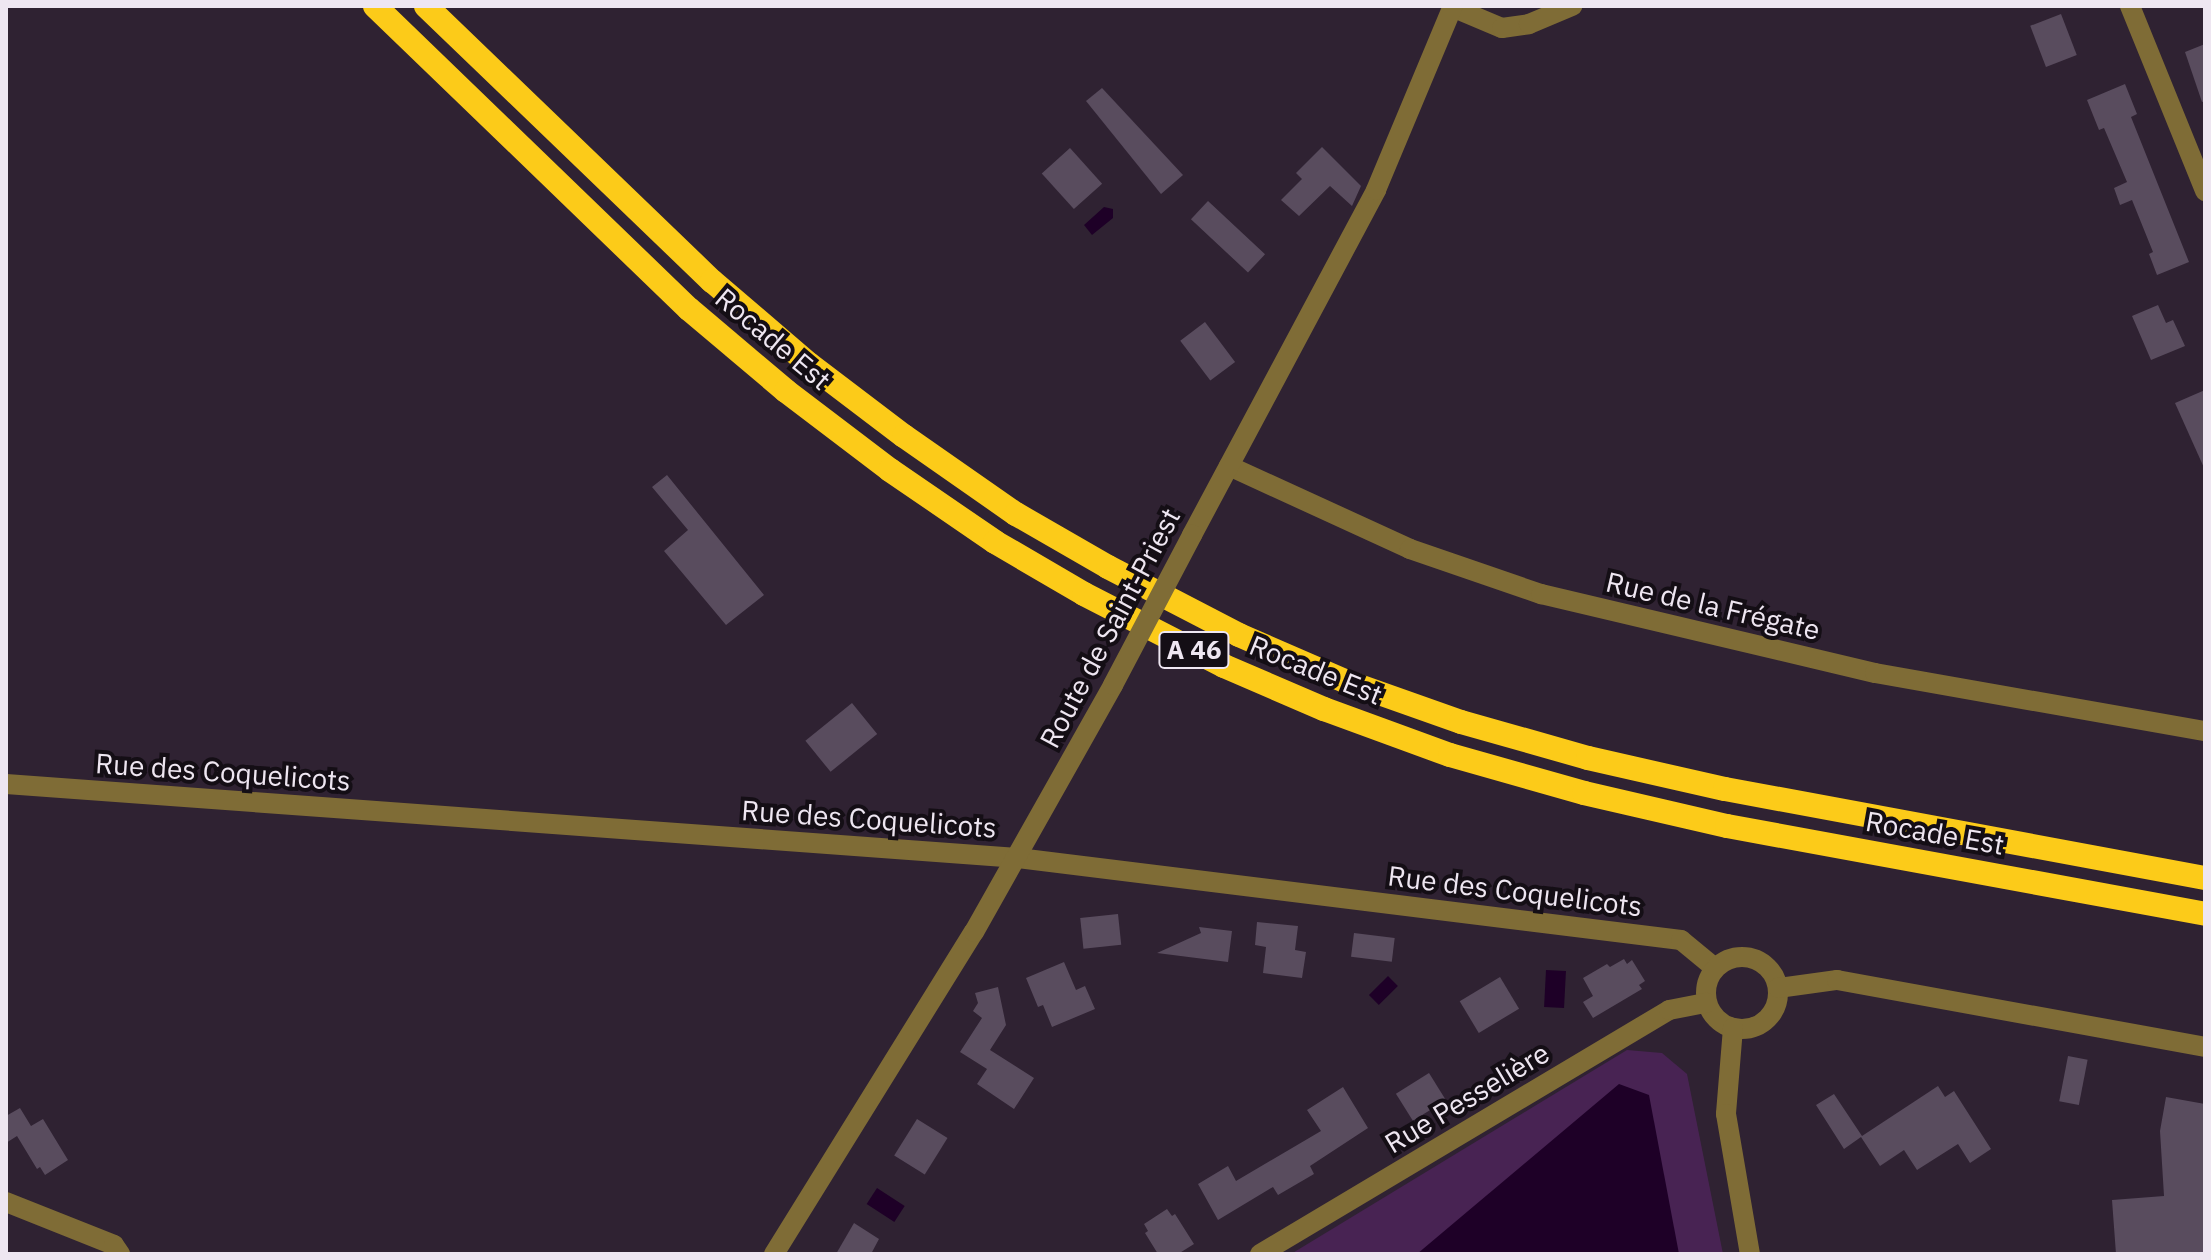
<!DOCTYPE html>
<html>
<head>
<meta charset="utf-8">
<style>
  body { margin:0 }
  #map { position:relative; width:2211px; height:1260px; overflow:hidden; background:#2f2232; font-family:"IBM Plex Sans",sans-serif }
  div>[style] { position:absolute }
  .green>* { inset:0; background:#482353 }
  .water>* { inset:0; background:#1e0027; transform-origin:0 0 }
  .building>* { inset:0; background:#594c5e; transform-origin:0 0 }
  .minor>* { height:20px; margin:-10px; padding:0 10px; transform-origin:10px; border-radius:10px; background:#7f6c36 }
  .minor>.ring { margin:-10px; padding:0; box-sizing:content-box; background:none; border:20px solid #7f6c36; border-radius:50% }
  .highway>* { height:24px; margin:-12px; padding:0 12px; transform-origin:12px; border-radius:12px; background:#fccb19 }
  .minor-bridge>* { height:20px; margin:-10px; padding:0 10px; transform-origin:10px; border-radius:10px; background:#7f6c36 }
  span { translate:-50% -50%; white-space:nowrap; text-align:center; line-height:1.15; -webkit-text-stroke:8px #140e15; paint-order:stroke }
  .shield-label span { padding:2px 6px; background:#140e15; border:2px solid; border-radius:6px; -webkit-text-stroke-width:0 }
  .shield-label { font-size:26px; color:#eee6f1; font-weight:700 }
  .street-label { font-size:28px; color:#eee6f1 }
  .frame { position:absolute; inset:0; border:8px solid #eee6f1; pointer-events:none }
</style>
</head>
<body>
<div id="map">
  <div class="green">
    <i style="clip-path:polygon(1627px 1050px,1662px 1053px,1687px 1074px,1723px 1254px,1291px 1254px)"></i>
  </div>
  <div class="water">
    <i style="clip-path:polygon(1104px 207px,1113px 209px,1113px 218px,1092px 235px,1084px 225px)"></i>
    <i style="left:1546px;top:970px;width:20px;height:37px;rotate:3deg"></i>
    <i style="left:1388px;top:976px;width:14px;height:27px;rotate:45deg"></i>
    <i style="clip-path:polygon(1619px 1084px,1649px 1095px,1679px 1254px,1417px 1254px)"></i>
    <i style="left:877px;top:1188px;width:33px;height:19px;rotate:33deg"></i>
  </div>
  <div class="building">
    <i style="left:2061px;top:14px;width:44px;height:33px;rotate:69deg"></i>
    <i style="clip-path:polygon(2205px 44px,2205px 101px,2202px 102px,2185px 52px)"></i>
    <i style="clip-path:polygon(2125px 84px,2137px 114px,2131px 117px,2189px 262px,2157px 275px,2149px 254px,2153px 252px,2132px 200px,2120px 205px,2114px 188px,2127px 182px,2104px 128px,2099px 130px,2087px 100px)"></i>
    <i style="clip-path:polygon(1102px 88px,1183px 175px,1161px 194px,1086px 101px)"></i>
    <i style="clip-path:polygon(1322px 147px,1361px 186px,1352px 206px,1330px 186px,1299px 216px,1281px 200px,1302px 179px,1296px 173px)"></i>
    <i style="left:1070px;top:148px;width:48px;height:38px;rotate:48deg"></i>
    <i style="left:1208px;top:201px;width:78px;height:25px;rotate:43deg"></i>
    <i style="clip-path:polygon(2158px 305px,2166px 323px,2173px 320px,2185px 346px,2151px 360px,2132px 316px)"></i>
    <i style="left:1205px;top:322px;width:50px;height:31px;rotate:53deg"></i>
    <i style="clip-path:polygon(2205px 390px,2205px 470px,2175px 403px)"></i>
    <i style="clip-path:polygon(667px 475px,764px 595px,726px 625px,664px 551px,688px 530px,652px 487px)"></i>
    <i style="left:852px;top:703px;width:40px;height:60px;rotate:51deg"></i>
    <i style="left:1118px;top:914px;width:31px;height:38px;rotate:84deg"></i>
    <i style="clip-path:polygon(1257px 922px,1298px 926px,1295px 950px,1306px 952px,1302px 978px,1263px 973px,1266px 947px,1255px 945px)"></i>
    <i style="clip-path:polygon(1199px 927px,1232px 931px,1228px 962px,1157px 953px,1201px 933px)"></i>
    <i style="left:1354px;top:933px;width:41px;height:24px;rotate:7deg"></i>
    <i style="clip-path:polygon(1624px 959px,1627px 964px,1632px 960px,1645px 981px,1639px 985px,1642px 989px,1593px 1018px,1583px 1002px,1593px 996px,1583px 978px,1607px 964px,1610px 967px)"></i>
    <i style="clip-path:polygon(1064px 962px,1076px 990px,1085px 986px,1095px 1009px,1052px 1027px,1043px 1005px,1038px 1007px,1026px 978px)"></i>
    <i style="left:1500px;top:977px;width:37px;height:47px;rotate:59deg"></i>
    <i style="clip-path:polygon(998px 987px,1006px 1025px,990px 1050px,1034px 1078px,1014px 1109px,977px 1084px,987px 1069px,960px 1052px,982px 1018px,973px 1011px,978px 1003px,975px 993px)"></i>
    <i style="left:2068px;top:1056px;width:20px;height:46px;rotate:11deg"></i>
    <i style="left:1429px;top:1073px;width:32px;height:39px;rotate:58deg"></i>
    <i style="clip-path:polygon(1938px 1086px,1945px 1097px,1954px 1091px,1991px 1149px,1970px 1163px,1958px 1144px,1917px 1170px,1904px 1150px,1880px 1166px,1861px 1137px,1844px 1149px,1816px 1105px,1834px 1094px,1862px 1136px)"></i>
    <i style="clip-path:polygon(1343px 1087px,1368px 1128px,1310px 1166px,1314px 1174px,1278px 1195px,1273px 1187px,1218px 1220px,1198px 1184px,1228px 1166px,1236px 1181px,1321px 1131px,1307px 1110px)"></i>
    <i style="clip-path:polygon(2166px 1097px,2205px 1104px,2205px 1254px,2116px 1254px,2112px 1200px,2164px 1196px,2160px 1131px)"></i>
    <i style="clip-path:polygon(20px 1108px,31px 1126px,43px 1119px,68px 1160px,45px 1175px,40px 1167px,37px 1169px,17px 1136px,6px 1143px,6px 1116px)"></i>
    <i style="left:917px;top:1119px;width:36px;height:43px;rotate:32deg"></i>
    <i style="clip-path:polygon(1167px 1209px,1172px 1216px,1175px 1214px,1194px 1244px,1178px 1254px,1158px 1254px,1145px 1233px,1148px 1231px,1144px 1224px)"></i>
    <i style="clip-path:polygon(854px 1223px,879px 1239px,871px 1254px,836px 1254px)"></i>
  </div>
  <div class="minor">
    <i style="left:2130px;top:6px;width:200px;rotate:67.9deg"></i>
    <i style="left:1452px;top:7px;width:54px;rotate:22.8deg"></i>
    <i style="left:1502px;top:28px;width:27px;rotate:-8deg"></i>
    <i style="left:1529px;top:24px;width:47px;rotate:-22.7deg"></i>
    <i style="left:1229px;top:466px;width:199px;rotate:24.6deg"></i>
    <i style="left:1410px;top:549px;width:139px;rotate:19deg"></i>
    <i style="left:1541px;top:594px;width:343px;rotate:13.3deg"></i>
    <i style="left:1875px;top:673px;width:335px;rotate:10deg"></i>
    <i style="left:1192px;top:535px;width:391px;rotate:-61.9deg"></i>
    <i style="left:1376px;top:190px;width:199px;rotate:-67.3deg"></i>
    <i style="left:6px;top:784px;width:1015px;rotate:4.18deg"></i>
    <i style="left:1018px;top:858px;width:668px;rotate:7.05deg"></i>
    <i style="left:1681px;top:940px;width:44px;rotate:39.5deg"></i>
    <i class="ring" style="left:1706px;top:957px;width:52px;height:52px"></i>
    <i style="left:1778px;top:988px;width:60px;rotate:-7.7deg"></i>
    <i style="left:1837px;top:980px;width:374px;rotate:10.3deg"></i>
    <i style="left:1733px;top:1028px;width:86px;rotate:94.7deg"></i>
    <i style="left:1726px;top:1114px;width:142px;rotate:80.3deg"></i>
    <i style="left:6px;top:1202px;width:116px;rotate:21.7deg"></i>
    <i style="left:114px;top:1245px;width:11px;rotate:56deg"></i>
    <i style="left:774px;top:1254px;width:379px;rotate:-58.2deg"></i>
    <i style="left:974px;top:932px;width:283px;rotate:-60.6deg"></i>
    <i style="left:1260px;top:1254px;width:476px;rotate:-30.8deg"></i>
    <i style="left:1669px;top:1010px;width:38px;rotate:-11deg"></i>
  </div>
  <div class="highway">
    <i style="left:375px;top:6px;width:436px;rotate:44deg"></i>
    <i style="left:689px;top:309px;width:127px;rotate:40.2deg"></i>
    <i style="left:786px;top:391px;width:131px;rotate:37.2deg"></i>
    <i style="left:890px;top:470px;width:127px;rotate:34.4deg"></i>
    <i style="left:995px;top:542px;width:103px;rotate:30.3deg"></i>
    <i style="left:1084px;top:594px;width:157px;rotate:27.2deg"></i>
    <i style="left:1224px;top:666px;width:109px;rotate:23.3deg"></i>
    <i style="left:1324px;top:709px;width:134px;rotate:20.1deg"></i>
    <i style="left:1450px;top:755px;width:139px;rotate:15.8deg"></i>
    <i style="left:1584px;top:793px;width:147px;rotate:13deg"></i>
    <i style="left:1727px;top:826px;width:486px;rotate:10.4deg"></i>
    <i style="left:426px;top:6px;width:397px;rotate:43.9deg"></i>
    <i style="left:712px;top:281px;width:128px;rotate:40.6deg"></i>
    <i style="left:809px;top:364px;width:119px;rotate:37.2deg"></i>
    <i style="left:904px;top:436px;width:136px;rotate:34.9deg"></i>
    <i style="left:1016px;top:514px;width:106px;rotate:29.9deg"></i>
    <i style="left:1108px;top:567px;width:148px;rotate:27.4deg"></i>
    <i style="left:1239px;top:635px;width:116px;rotate:23.5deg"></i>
    <i style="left:1345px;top:681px;width:123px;rotate:19.5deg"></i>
    <i style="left:1461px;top:722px;width:132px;rotate:15.8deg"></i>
    <i style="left:1588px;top:758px;width:140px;rotate:12.8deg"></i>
    <i style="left:1725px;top:789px;width:488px;rotate:10.5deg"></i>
  </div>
  <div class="minor-bridge">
    <i style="left:1113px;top:685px;width:170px;rotate:-62.2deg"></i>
  </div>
  <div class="shield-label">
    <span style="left:1194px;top:650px">A 46</span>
  </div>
  <div class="street-label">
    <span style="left:773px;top:339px;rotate:40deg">Rocade Est</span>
    <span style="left:1713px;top:606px;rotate:13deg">Rue de la Frégate</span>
    <span style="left:1110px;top:628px;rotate:-62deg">Route de Saint-Priest</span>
    <span style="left:1316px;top:670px;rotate:22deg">Rocade Est</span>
    <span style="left:223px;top:772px;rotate:4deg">Rue des Coquelicots</span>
    <span style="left:869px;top:819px;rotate:4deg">Rue des Coquelicots</span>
    <span style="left:1935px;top:833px;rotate:10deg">Rocade Est</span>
    <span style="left:1515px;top:891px;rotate:7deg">Rue des Coquelicots</span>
    <span style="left:1467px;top:1098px;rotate:-31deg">Rue Pesselière</span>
  </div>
  <div class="frame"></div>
</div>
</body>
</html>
